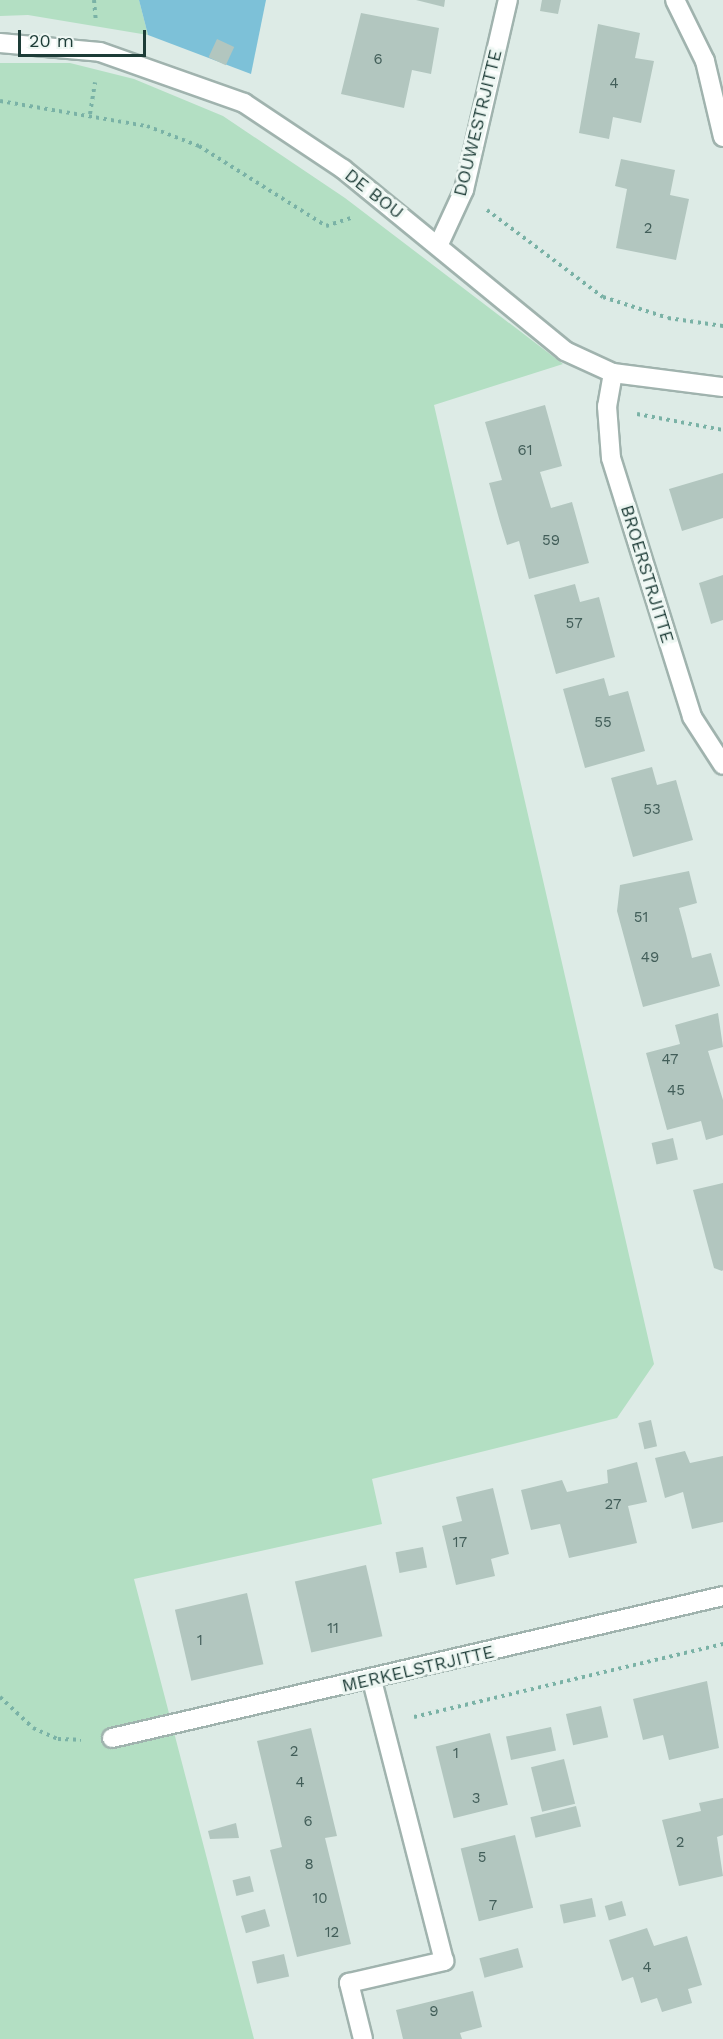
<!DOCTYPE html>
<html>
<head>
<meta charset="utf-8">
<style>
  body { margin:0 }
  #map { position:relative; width:723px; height:2039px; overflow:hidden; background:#ddebe6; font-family:"Work Sans",sans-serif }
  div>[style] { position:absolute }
  .green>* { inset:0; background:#b3dfc3 }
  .water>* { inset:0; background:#7dc1d8 }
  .building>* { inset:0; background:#b2c6bf; transform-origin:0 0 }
  .path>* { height:4px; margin-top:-2px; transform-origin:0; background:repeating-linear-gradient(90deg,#7ab2a6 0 3px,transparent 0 7.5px) }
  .roads { filter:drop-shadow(2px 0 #a0b3ae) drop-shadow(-2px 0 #a0b3ae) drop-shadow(0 2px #a0b3ae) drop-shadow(0 -2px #a0b3ae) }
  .street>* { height:18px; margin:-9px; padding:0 9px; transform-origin:9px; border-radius:9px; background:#fff }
  .secondary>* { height:18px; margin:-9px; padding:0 9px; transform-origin:9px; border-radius:9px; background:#fff }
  span { translate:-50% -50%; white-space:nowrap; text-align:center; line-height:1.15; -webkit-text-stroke:6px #eef7f3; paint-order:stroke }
  .number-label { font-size:15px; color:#425e59 }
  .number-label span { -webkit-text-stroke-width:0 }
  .street-label { font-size:18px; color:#1d3c37 }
  .scale { position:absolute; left:18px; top:30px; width:128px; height:27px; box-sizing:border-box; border:3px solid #1d3c37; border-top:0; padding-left:8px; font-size:18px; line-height:21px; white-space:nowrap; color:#1d3c37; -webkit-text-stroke:4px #eef7f3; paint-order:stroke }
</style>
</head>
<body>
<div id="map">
  <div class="green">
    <i style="clip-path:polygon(0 0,139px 0,148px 35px,28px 15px,0 16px)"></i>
    <i style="clip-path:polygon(0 63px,70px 63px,134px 79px,223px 116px,345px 198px,563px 364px,434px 405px,654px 1364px,617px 1418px,372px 1479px,382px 1524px,134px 1579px,254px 2039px,0 2039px)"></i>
  </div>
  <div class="water">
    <i style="clip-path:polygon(139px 0,266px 0,251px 74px,148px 35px)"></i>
  </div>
  <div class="building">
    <i style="clip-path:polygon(416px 0,445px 0,444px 7px)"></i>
    <i style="clip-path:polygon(542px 0,561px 0,558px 14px,540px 11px)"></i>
    <i style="clip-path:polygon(361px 13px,439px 28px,431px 74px,412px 70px,404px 108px,341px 94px)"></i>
    <i style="clip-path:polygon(598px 24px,640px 33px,635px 58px,654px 61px,641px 123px,613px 117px,609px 139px,579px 133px)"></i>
    <i style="left:217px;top:39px;width:19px;height:20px;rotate:25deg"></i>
    <i style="clip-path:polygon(621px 159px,675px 170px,670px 195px,689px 199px,676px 260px,616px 248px,627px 189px,615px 186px)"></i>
    <i style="clip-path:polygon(545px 405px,562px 466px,540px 472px,551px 508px,572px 502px,589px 563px,529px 579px,519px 541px,507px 545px,500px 522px,489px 483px,502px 480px,485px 422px)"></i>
    <i style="clip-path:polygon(723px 473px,723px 518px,682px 531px,669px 489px)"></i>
    <i style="clip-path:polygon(723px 575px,723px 620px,711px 624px,699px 583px)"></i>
    <i style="clip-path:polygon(575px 584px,580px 602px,599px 597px,615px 657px,556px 674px,534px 595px)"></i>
    <i style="clip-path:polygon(604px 678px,609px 696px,628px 691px,645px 751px,585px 768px,563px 689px)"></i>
    <i style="clip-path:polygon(652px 767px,657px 785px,676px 780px,693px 840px,633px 857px,611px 778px)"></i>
    <i style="clip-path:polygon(689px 871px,697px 903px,679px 908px,686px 934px,692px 958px,711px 953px,720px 986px,643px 1007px,617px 911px,620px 885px)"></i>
    <i style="clip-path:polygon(718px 1013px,723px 1047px,708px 1051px,723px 1100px,723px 1135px,706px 1140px,701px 1121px,667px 1130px,646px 1053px,680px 1044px,675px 1025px)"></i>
    <i style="left:673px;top:1138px;width:22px;height:22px;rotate:77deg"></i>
    <i style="clip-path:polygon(723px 1183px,723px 1270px,722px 1271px,714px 1268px,693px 1190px)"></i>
    <i style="left:651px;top:1420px;width:27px;height:13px;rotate:77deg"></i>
    <i style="clip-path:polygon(685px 1451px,690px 1463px,723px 1456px,723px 1522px,692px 1529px,683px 1492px,665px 1498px,655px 1458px)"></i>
    <i style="clip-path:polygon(637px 1462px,647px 1502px,628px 1506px,637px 1543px,569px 1558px,560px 1524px,531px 1530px,521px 1490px,562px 1480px,567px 1492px,608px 1483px,607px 1470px)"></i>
    <i style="clip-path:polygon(493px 1488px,509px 1554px,491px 1559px,495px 1576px,456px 1585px,442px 1526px,462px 1521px,456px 1497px)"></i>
    <i style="left:423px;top:1547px;width:21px;height:28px;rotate:79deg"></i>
    <i style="left:366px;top:1565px;width:73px;height:73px;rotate:77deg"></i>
    <i style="left:247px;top:1593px;width:73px;height:74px;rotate:77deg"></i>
    <i style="clip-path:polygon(707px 1681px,719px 1748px,669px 1760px,663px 1735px,643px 1740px,633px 1699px)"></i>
    <i style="left:601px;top:1706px;width:32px;height:36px;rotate:77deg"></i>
    <i style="left:551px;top:1727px;width:24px;height:46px;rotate:78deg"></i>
    <i style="clip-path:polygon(311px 1728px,337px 1836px,325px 1838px,351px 1944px,297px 1957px,270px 1850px,282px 1847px,257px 1741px)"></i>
    <i style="left:490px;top:1733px;width:74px;height:56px;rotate:76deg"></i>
    <i style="left:564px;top:1759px;width:46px;height:34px;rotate:76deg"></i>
    <i style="clip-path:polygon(723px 1798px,723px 1835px,717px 1837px,723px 1876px,679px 1886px,662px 1820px,701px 1811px,699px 1803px)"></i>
    <i style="left:576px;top:1806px;width:21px;height:47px;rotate:76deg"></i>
    <i style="clip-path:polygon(236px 1823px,239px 1838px,210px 1839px,208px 1831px)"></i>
    <i style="left:515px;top:1835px;width:75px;height:56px;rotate:76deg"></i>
    <i style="left:250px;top:1876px;width:16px;height:18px;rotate:76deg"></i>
    <i style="left:592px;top:1898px;width:19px;height:33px;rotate:78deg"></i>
    <i style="left:622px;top:1901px;width:15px;height:18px;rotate:74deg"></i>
    <i style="left:265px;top:1909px;width:18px;height:25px;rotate:74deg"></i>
    <i style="clip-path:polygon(647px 1928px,654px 1946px,687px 1936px,702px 1985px,688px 1989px,692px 2003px,662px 2012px,657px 1998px,641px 2003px,633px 1977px,622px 1981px,609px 1940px)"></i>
    <i style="left:518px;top:1948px;width:20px;height:40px;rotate:75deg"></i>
    <i style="left:284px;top:1954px;width:23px;height:33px;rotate:77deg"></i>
    <i style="clip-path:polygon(473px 1991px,482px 2027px,460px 2033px,462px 2039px,403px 2039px,396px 2010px)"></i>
  </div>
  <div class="path">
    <i style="left:94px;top:0;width:21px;rotate:85deg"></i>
    <i style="left:0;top:101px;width:149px;rotate:9.7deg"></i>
    <i style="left:147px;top:126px;width:56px;rotate:21deg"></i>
    <i style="left:199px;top:146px;width:150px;rotate:32.2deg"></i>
    <i style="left:326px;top:226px;width:29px;rotate:-18deg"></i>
    <i style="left:90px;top:114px;width:32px;rotate:-81deg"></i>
    <i style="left:487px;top:210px;width:145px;rotate:36.9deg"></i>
    <i style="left:603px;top:297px;width:68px;rotate:17.9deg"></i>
    <i style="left:668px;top:318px;width:56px;rotate:8.3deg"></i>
    <i style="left:637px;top:414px;width:87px;rotate:10.5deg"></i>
    <i style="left:0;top:1697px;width:45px;rotate:43.2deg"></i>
    <i style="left:33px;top:1728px;width:27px;rotate:24deg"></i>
    <i style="left:58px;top:1739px;width:23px;rotate:2deg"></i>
    <i style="left:414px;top:1717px;width:318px;rotate:-13.3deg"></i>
  </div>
  <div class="roads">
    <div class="street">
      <i style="left:675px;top:0;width:68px;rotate:63.8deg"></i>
      <i style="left:705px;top:61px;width:78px;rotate:76.7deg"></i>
      <i style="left:439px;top:244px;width:60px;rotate:-65.2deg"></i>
      <i style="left:464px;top:190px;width:195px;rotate:-77deg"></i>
      <i style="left:613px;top:373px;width:34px;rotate:100deg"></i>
      <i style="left:607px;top:406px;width:52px;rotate:85.6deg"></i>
      <i style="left:611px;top:458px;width:271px;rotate:72.6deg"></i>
      <i style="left:692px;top:717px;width:57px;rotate:57.1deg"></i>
      <i style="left:112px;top:1738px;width:627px;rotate:-13.08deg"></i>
      <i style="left:363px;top:2039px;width:58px;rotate:-104deg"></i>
      <i style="left:349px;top:1983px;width:98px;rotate:-13deg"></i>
      <i style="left:444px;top:1961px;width:290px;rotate:-104.4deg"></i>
    </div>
    <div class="secondary">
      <i style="left:0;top:43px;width:100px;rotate:5.1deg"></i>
      <i style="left:100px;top:52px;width:153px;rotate:19.5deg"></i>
      <i style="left:244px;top:103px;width:119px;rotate:33.7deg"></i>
      <i style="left:343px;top:169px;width:287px;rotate:39.3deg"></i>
      <i style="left:565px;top:351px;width:53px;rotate:24.6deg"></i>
      <i style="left:613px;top:373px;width:111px;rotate:7.3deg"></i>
    </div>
  </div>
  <div class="number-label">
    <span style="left:378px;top:60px">6</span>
    <span style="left:614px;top:84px">4</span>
    <span style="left:648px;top:229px">2</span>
    <span style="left:525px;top:451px">61</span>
    <span style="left:551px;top:541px">59</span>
    <span style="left:574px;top:624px">57</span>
    <span style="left:603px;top:723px">55</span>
    <span style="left:652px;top:810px">53</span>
    <span style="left:641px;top:918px">51</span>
    <span style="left:650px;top:958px">49</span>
    <span style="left:670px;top:1060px">47</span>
    <span style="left:676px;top:1091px">45</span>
    <span style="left:613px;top:1505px">27</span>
    <span style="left:460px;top:1543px">17</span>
    <span style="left:333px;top:1629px">11</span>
    <span style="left:200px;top:1641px">1</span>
    <span style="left:294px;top:1752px">2</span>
    <span style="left:456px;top:1754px">1</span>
    <span style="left:300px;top:1783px">4</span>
    <span style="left:476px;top:1799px">3</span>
    <span style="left:308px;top:1822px">6</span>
    <span style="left:680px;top:1843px">2</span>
    <span style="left:482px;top:1858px">5</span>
    <span style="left:309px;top:1865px">8</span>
    <span style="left:320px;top:1899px">10</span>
    <span style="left:493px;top:1906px">7</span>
    <span style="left:332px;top:1933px">12</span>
    <span style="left:647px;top:1968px">4</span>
    <span style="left:434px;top:2012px">9</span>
  </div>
  <div class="street-label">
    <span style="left:478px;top:123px;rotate:-76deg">DOUWESTRJITTE</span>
    <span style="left:374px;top:194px;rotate:38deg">DE BOU</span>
    <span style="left:647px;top:574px;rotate:73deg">BROERSTRJITTE</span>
    <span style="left:418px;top:1669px;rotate:-13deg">MERKELSTRJITTE</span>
  </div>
  <div class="scale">20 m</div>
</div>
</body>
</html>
